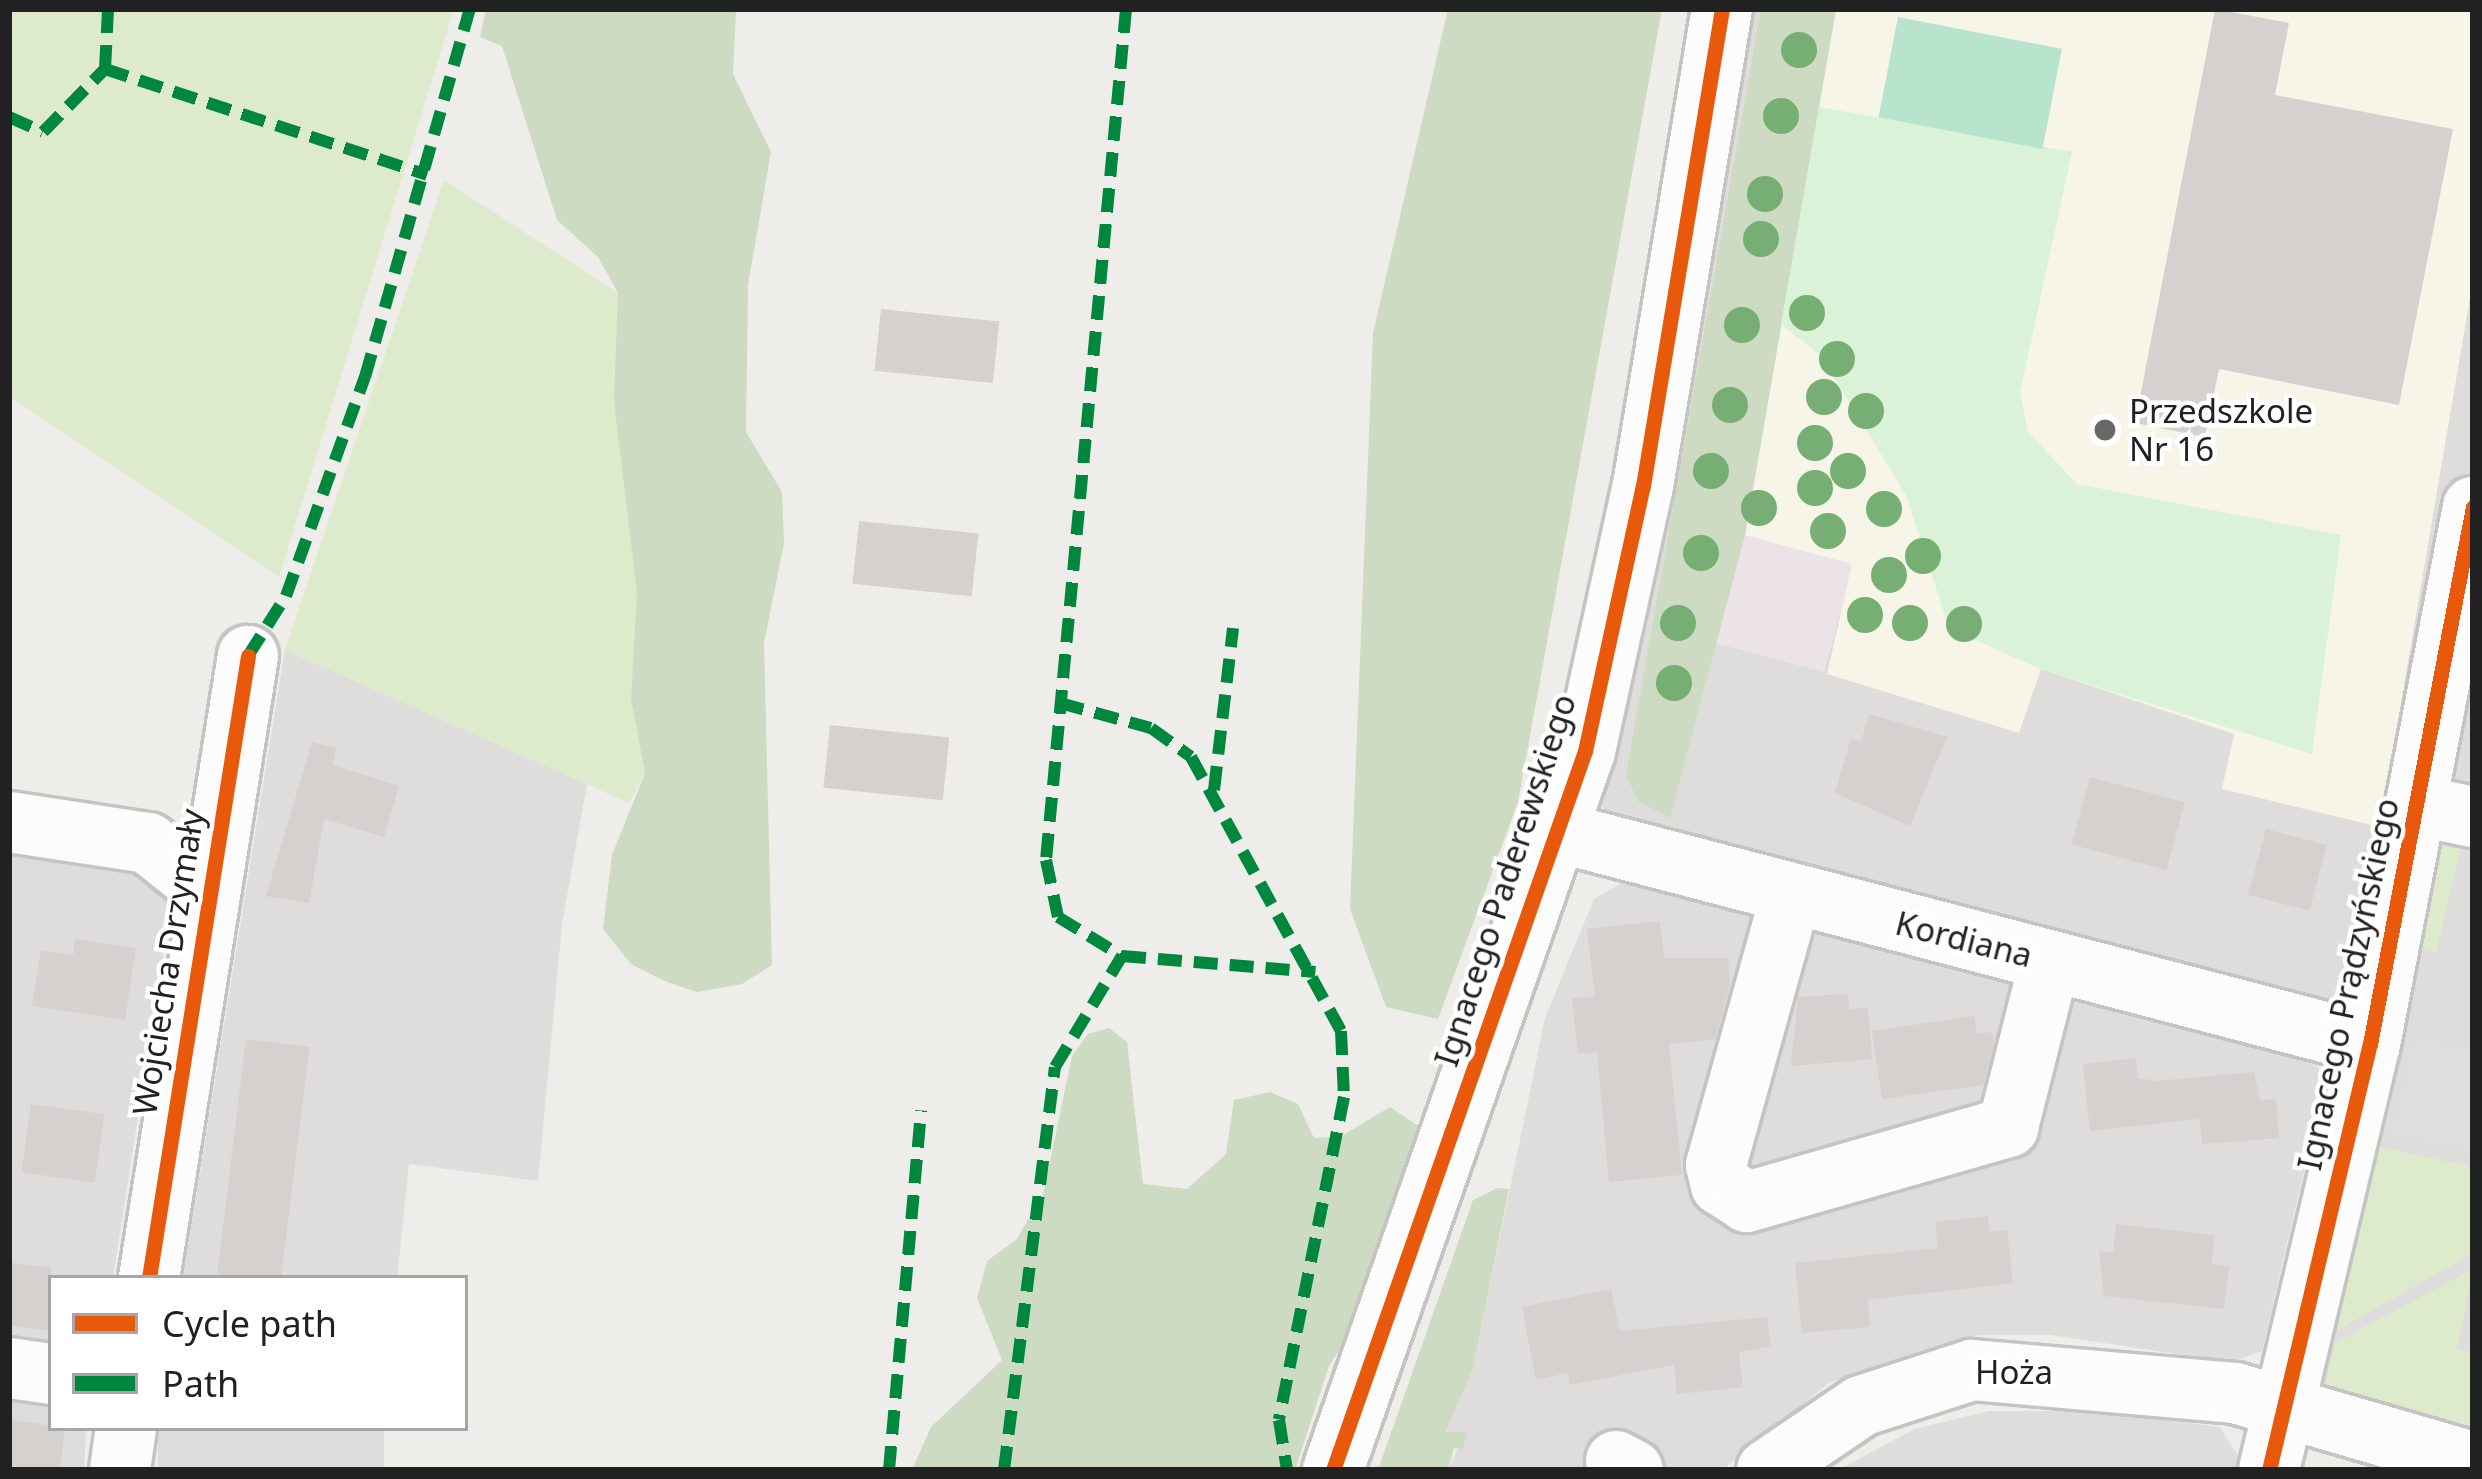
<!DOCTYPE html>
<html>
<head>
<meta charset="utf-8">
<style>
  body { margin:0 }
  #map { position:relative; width:2482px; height:1479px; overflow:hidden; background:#efedea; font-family:"Noto Sans",sans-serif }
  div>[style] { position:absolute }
  .residential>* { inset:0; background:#dedddb; transform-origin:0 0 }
  .industrial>* { inset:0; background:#ece3e8; transform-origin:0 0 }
  .education>* { inset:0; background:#f7f5e7 }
  .grass>* { inset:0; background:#ddeacb }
  .forest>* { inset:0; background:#ccdbc1 }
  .park>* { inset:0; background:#daf2d8 }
  .pitch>* { inset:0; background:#b8e3cd; transform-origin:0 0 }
  .parking>* { inset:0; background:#dfdedd }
  .building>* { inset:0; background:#d4d1cf; transform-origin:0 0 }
  .roads { filter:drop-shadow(3px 0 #c5c4c2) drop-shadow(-3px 0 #c5c4c2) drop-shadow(0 3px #c5c4c2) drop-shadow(0 -3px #c5c4c2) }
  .minor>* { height:60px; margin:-30px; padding:0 30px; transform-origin:30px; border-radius:30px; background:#fdfcfc }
  .quiet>* { height:12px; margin-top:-6px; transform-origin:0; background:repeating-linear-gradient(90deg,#00873e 0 24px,transparent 0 36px) }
  .cycleway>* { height:15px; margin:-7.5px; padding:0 7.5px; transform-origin:7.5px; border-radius:7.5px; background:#e8590c }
  .trees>* { width:36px; height:36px; margin:-18px; border-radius:50%; background:#76ae74 }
  .dots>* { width:33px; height:33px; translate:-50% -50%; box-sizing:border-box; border:6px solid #fff; border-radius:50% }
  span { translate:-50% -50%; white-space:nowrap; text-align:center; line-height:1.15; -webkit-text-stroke:9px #fff; paint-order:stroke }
  .poi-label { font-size:33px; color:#212121 }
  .left { translate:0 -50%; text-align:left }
  .street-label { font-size:33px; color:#212121 }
  .frame { position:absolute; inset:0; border:12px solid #212121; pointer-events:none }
  .legend { position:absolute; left:48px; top:1275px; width:420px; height:156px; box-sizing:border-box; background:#fff; border:3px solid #a6a6a6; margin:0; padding:15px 21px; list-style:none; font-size:36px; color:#212121 }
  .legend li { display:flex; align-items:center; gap:24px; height:60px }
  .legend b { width:60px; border:3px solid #a6a6a6 }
</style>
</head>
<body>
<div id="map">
  <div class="residential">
    <i style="clip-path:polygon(1720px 9px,2473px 9px,2473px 1462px,2283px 1408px,2355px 1111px,2331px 1055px,1615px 825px,1596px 798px)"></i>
    <i style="clip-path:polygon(285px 650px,587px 784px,562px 924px,538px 1181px,409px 1164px,397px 1278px,183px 1278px)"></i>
    <i style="clip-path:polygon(9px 837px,146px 858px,173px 891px,113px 1278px,51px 1278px,51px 1357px,9px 1351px)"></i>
    <i style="clip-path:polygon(1622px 883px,2293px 1049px,2319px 1069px,2321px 1097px,2262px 1351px,2231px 1362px,2050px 1335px,1977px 1335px,1830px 1382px,1722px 1470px,1448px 1470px,1465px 1432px,1446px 1433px,1473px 1369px,1545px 1018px,1594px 899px)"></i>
    <i style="clip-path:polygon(9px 1386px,51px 1392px,51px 1428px,86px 1428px,84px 1470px,9px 1470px)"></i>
    <i style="clip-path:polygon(1989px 1411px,2091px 1411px,2220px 1427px,2238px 1456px,2235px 1470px,1838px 1470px,1915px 1429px)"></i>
    <i style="left:158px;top:1428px;width:226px;height:43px"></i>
  </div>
  <div class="industrial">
    <i style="left:1745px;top:535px;width:112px;height:112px;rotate:15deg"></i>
  </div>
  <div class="education">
    <i style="clip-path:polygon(1836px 9px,2473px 9px,2473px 280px,2380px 827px,2222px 789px,2234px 734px,2041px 669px,2019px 733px,1827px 674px,1852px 564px,1745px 535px)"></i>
  </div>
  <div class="grass">
    <i style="clip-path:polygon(9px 9px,454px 9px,279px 577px,9px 396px)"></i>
    <i style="clip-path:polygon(444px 180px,618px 293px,637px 592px,631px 699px,645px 773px,629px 803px,285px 650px)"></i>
    <i style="clip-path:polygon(2473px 837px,2473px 852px,2460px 850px,2436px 953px,2421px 949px,2440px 839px)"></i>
    <i style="clip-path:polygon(2376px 1146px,2473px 1167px,2473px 1253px,2331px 1334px)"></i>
    <i style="clip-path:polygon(2473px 1269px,2457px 1349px,2473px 1353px,2473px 1450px,2323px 1392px,2335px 1343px)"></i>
  </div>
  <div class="forest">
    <i style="clip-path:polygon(486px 9px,736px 9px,733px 74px,771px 152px,748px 285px,746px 432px,782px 492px,784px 543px,764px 643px,772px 965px,742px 984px,697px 992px,667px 982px,631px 964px,603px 929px,612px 855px,645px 773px,631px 699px,637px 592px,614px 401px,618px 293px,598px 257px,557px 220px,502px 46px,480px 37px)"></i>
    <i style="clip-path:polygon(1448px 9px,1662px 9px,1518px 802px,1438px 1019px,1386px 1007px,1350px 909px,1373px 333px)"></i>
    <i style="clip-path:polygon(1761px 9px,1836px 9px,1745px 535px,1670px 818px,1638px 801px,1626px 775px)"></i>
    <i style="clip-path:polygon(1109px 1028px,1127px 1042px,1143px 1184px,1187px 1189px,1226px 1154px,1234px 1100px,1270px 1092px,1298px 1104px,1314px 1138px,1340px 1137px,1390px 1107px,1423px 1129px,1419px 1226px,1329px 1366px,1295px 1470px,912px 1470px,931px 1427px,1002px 1360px,977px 1298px,987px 1261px,1016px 1240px,1043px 1195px,1072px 1056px,1088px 1034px)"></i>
    <i style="clip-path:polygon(1497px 1188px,1509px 1189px,1473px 1369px,1446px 1432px,1467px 1432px,1463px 1449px,1454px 1448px,1448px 1470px,1378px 1470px,1473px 1200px)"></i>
  </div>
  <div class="park">
    <i style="clip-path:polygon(1819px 107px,2072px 152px,2020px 392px,2028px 432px,2077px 484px,2341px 535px,2312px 754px,2040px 669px,1949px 628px,1906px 495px,1820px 355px,1781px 324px)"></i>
  </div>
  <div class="pitch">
    <i style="left:1898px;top:17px;width:167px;height:102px;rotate:11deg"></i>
  </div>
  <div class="parking">
    <i style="clip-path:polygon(2413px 1035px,2473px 1049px,2473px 1153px,2391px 1134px)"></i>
  </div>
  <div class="building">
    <i style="clip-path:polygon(2215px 9px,2289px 23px,2275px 95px,2453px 129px,2399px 405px,2219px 369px,2205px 437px,2135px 423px)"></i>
    <i style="left:881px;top:309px;width:119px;height:62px;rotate:6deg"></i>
    <i style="left:859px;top:521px;width:120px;height:63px;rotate:6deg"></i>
    <i style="clip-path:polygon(1869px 714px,1947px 737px,1910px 826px,1835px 793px,1851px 738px,1861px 742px)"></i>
    <i style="left:830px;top:725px;width:120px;height:63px;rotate:6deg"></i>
    <i style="clip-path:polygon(312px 742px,336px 748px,333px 765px,399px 786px,384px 837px,324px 819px,309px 903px,266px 896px)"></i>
    <i style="left:2090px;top:777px;width:98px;height:70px;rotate:15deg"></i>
    <i style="left:2266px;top:829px;width:63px;height:68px;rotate:15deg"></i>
    <i style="clip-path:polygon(1660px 921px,1664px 958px,1728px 958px,1730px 984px,1715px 1039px,1669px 1044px,1682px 1175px,1609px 1182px,1597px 1052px,1578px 1054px,1572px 999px,1595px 996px,1587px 929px)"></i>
    <i style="clip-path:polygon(75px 939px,136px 948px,125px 1020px,32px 1006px,41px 950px,73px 955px)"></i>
    <i style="clip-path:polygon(1848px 994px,1849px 1009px,1868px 1008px,1872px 1059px,1791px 1066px,1798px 997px)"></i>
    <i style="clip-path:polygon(1974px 1016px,1977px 1034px,1992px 1032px,1994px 1043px,1983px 1085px,1882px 1099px,1872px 1031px)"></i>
    <i style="left:246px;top:1039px;width:64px;height:241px;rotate:7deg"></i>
    <i style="clip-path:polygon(2136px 1058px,2138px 1078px,2156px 1081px,2254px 1072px,2260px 1100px,2276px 1099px,2279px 1138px,2202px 1144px,2200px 1119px,2090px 1131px,2083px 1064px)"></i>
    <i style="left:31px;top:1104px;width:74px;height:69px;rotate:8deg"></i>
    <i style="clip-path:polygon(1988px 1216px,1990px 1232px,2007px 1230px,2013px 1283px,1868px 1300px,1870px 1327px,1802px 1333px,1795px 1263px,1938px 1248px,1935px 1222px)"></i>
    <i style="clip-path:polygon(2116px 1224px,2215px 1235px,2211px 1264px,2229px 1266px,2224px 1309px,2104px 1296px,2099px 1251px,2113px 1253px)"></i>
    <i style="clip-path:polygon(12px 1263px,51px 1268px,51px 1331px,9px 1325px)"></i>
    <i style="clip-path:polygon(1611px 1289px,1620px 1331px,1767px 1317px,1771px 1346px,1739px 1352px,1743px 1387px,1677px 1394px,1674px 1365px,1570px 1385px,1568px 1373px,1536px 1380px,1522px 1307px)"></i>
    <i style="clip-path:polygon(9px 1419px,65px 1428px,60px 1470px,9px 1470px)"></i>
  </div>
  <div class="roads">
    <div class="minor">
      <i style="left:2416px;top:805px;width:58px;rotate:11.9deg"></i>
      <i style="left:9px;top:822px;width:141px;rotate:8.6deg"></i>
      <i style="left:148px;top:843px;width:78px;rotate:38.8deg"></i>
      <i style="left:1558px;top:832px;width:839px;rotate:14.63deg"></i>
      <i style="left:1791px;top:895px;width:280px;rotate:105.5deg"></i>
      <i style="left:1716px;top:1165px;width:21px;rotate:76deg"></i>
      <i style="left:1721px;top:1185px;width:31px;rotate:33deg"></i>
      <i style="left:1747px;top:1202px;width:272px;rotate:-16deg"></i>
      <i style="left:2008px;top:1127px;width:171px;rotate:-75.8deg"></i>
      <i style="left:149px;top:1278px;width:630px;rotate:-80.96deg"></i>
      <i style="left:9px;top:1368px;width:42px;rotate:8.1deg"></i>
      <i style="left:1616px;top:1461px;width:19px;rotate:28deg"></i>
      <i style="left:120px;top:1470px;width:42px;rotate:-81.9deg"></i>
      <i style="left:1333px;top:1470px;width:762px;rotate:-70.69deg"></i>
      <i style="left:1585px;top:751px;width:271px;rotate:-77.7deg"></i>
      <i style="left:1643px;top:486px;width:483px;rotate:-80.6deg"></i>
      <i style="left:1767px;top:1470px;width:114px;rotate:-34.2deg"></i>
      <i style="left:1861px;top:1406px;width:117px;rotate:-18deg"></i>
      <i style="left:1972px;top:1370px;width:264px;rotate:5deg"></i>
      <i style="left:2235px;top:1393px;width:248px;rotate:16.2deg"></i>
      <i style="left:2269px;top:1470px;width:438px;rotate:-76.7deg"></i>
      <i style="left:2370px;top:1044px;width:547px;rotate:-79.14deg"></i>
    </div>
  </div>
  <div class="quiet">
    <i style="left:1126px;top:9px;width:855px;rotate:95.37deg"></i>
    <i style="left:1046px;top:860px;width:58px;rotate:78.1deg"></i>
    <i style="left:1058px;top:917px;width:75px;rotate:31.4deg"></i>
    <i style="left:1122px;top:956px;width:194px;rotate:4.7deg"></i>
    <i style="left:105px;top:69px;width:60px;rotate:-87.1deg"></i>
    <i style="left:9px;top:117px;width:37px;rotate:24deg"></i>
    <i style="left:43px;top:132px;width:88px;rotate:-45.5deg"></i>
    <i style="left:105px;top:69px;width:339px;rotate:18.2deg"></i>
    <i style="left:248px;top:656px;width:71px;rotate:-57.7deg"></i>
    <i style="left:286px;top:596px;width:233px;rotate:-70.2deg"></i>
    <i style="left:365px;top:377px;width:383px;rotate:-74.1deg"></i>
    <i style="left:1060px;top:703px;width:94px;rotate:15.4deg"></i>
    <i style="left:1151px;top:728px;width:49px;rotate:35.9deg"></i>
    <i style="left:1191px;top:757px;width:312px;rotate:61.3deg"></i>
    <i style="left:1341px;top:1031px;width:66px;rotate:87.4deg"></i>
    <i style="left:1344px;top:1097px;width:329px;rotate:101.4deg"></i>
    <i style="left:1279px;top:1420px;width:51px;rotate:80.9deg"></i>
    <i style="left:1214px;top:790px;width:163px;rotate:-83.3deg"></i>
    <i style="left:889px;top:1470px;width:361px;rotate:-84.9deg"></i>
    <i style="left:1004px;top:1470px;width:406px;rotate:-82.8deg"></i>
    <i style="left:1055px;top:1067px;width:130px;rotate:-58.9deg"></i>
  </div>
  <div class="cycleway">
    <i style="left:149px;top:1278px;width:630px;rotate:-80.96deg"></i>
    <i style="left:1333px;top:1470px;width:762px;rotate:-70.69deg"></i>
    <i style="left:1585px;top:751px;width:271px;rotate:-77.7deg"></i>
    <i style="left:1643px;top:486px;width:483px;rotate:-80.6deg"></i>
    <i style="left:2269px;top:1470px;width:438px;rotate:-76.7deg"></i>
    <i style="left:2370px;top:1044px;width:547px;rotate:-79.14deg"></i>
  </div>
  <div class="trees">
    <i style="left:1799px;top:50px"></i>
    <i style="left:1781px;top:116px"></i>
    <i style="left:1765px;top:194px"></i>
    <i style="left:1761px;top:239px"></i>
    <i style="left:1807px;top:313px"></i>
    <i style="left:1742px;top:325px"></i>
    <i style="left:1837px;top:359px"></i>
    <i style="left:1824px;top:397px"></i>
    <i style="left:1730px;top:405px"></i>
    <i style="left:1866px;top:411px"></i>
    <i style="left:1815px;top:443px"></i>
    <i style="left:1711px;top:471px"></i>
    <i style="left:1848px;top:471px"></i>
    <i style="left:1815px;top:488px"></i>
    <i style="left:1759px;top:508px"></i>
    <i style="left:1884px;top:509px"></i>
    <i style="left:1828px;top:531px"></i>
    <i style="left:1701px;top:553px"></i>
    <i style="left:1923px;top:556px"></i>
    <i style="left:1889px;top:575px"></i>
    <i style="left:1865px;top:615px"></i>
    <i style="left:1678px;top:623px"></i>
    <i style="left:1910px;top:623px"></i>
    <i style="left:1964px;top:624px"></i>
    <i style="left:1674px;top:683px"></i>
  </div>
  <div class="dots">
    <i style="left:2105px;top:430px;background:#696867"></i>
  </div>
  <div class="poi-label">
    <span class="left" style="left:2129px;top:430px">Przedszkole<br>Nr 16</span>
  </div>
  <div class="street-label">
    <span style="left:1505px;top:880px;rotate:-72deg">Ignacego Paderewskiego</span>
    <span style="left:1964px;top:939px;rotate:14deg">Kordiana</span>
    <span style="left:168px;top:962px;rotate:-81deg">Wojciecha Drzymały</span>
    <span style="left:2348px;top:984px;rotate:-78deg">Ignacego Prądzyńskiego</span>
    <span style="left:2014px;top:1372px">Hoża</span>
  </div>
  <div class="frame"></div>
  <ul class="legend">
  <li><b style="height:15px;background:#e8590c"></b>Cycle path</li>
  <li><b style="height:15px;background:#00873e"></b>Path</li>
  </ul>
</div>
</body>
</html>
